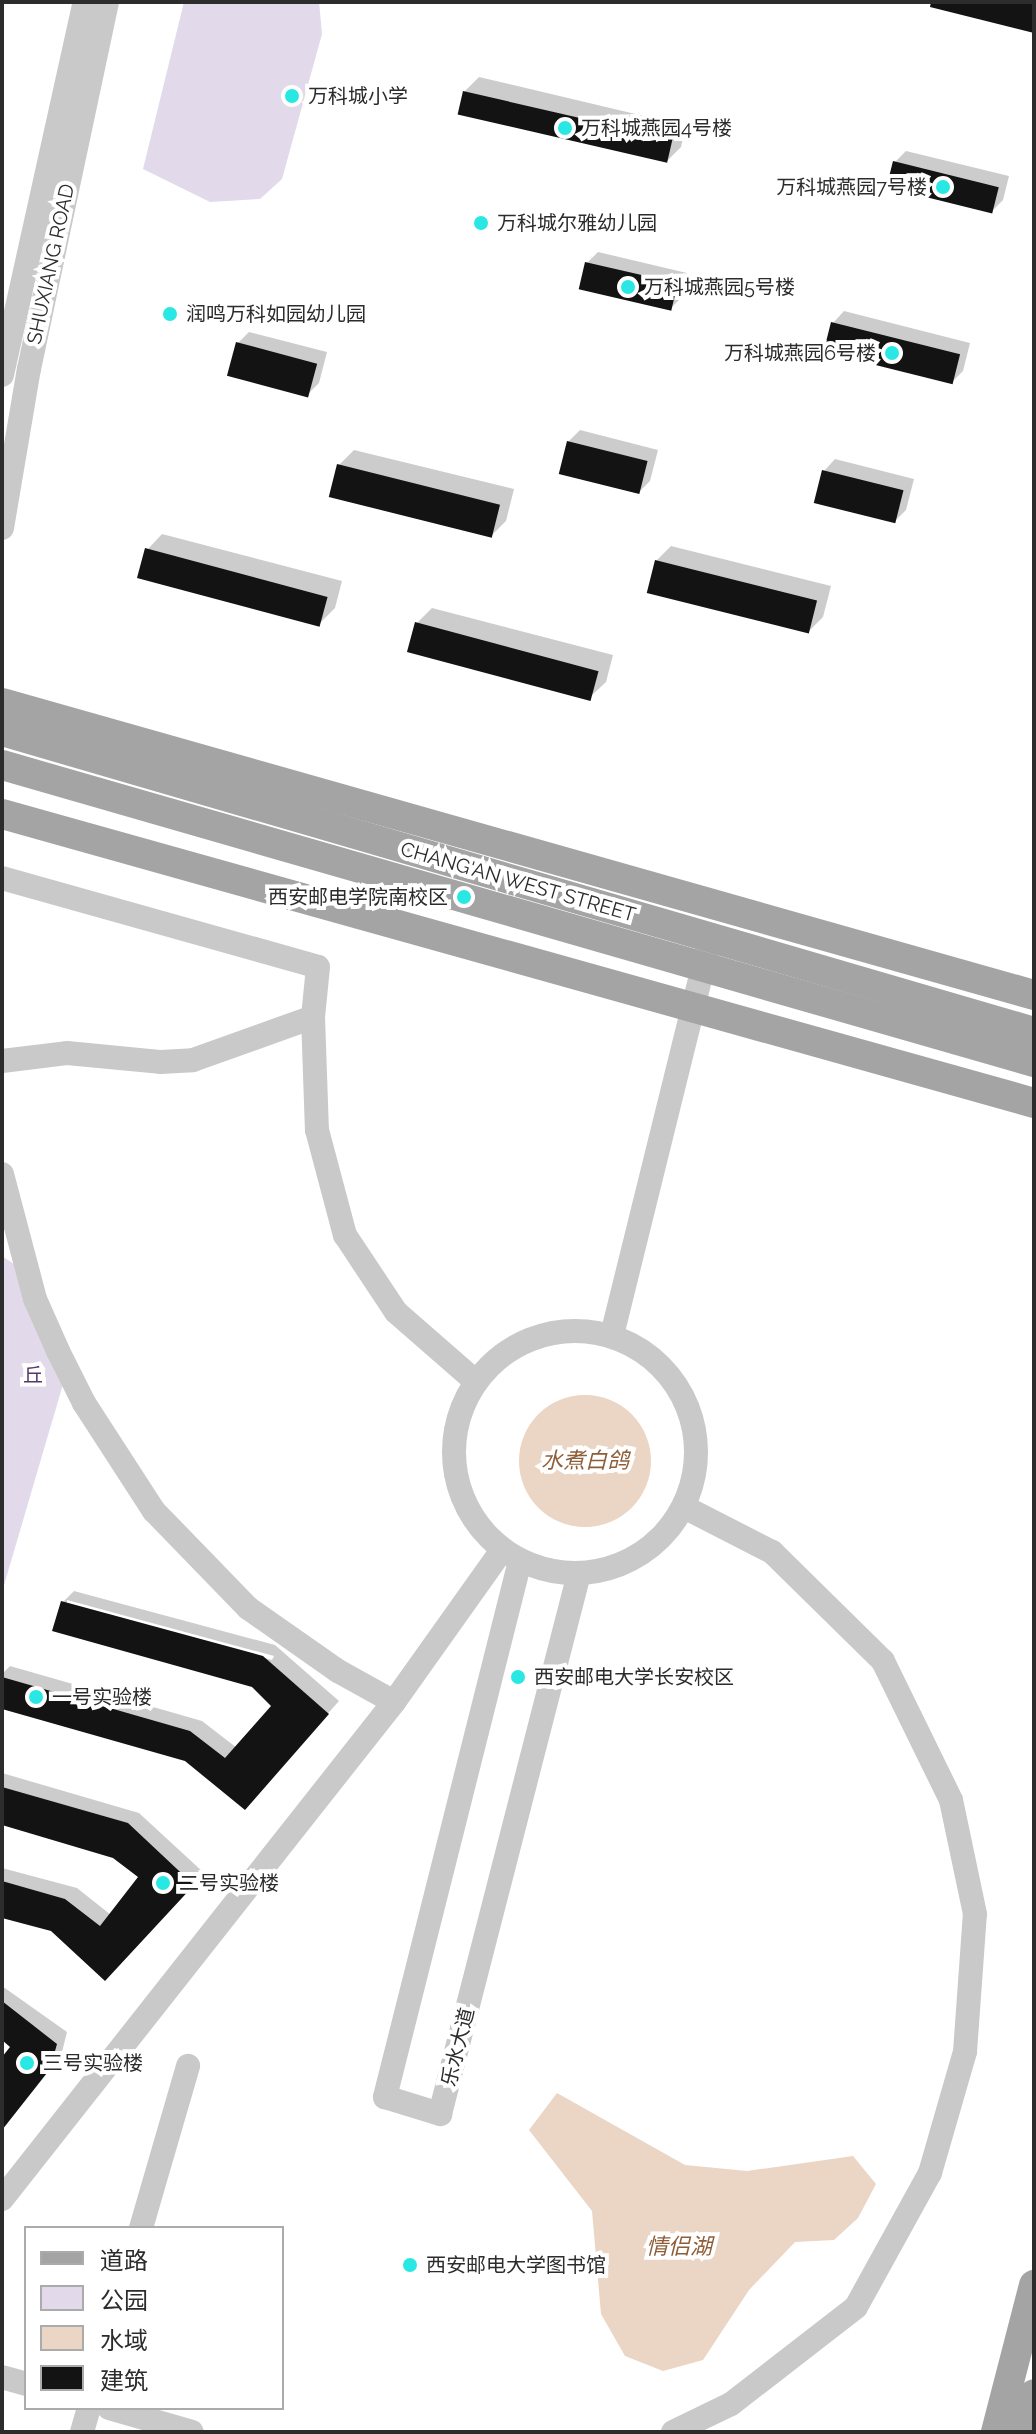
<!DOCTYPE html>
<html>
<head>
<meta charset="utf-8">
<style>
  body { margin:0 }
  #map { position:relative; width:1036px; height:2434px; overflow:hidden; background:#fff; font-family:Raleway,"Noto Sans SC",sans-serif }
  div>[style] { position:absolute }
  .green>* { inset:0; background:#e2d9ea }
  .water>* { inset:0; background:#ebd5c4 }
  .round { border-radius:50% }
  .shadow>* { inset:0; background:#0003 }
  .building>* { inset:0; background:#131313; transform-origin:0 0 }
  .minor>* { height:24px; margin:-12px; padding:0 12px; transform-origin:12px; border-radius:12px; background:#c9c9c9 }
  .minor>.ring { margin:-12px; padding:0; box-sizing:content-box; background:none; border:24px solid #c9c9c9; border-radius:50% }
  .major>* { height:30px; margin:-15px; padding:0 15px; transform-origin:15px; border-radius:15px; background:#a4a4a4 }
  .dots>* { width:22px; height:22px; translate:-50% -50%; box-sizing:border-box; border:4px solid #fff; border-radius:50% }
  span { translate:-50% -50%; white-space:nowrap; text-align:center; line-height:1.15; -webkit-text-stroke:8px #fff; paint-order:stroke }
  .poi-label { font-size:20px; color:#2c2c2c }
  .left { translate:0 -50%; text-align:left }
  .right { translate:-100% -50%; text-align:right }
  .street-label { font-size:20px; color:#2c2c2c }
  .park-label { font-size:20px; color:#543968 }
  .water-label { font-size:22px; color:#8f5e39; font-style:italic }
  .frame { position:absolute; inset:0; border:4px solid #2c2c2c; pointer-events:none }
  .legend { position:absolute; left:24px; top:2226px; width:260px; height:184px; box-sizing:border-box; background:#fff; border:2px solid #ababab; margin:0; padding:10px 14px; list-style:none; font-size:24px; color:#2c2c2c }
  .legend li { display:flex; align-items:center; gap:16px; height:40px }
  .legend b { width:40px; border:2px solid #ababab }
</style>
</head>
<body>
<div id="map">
  <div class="green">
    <i style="clip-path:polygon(184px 2px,319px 2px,322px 34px,282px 179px,260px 199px,210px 202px,143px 169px)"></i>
    <i style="clip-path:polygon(2px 1256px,26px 1272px,66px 1374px,2px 1592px)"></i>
  </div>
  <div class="water">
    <i class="round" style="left:519px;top:1395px;width:132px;height:132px"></i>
    <i style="clip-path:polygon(557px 2093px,685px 2165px,747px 2171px,853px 2156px,876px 2184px,858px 2218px,834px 2240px,795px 2242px,749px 2290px,703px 2360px,663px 2371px,625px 2356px,601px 2314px,592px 2211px,529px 2130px)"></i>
  </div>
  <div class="shadow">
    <i style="clip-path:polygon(933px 2px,1034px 2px,1034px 31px,932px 6px)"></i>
    <i style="clip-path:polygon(479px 77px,686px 126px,681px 147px,666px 162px,464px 92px)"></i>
    <i style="clip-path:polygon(906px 151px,1009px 176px,1003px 200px,992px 211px,895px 162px)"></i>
    <i style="clip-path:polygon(598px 252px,687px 273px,681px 298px,670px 309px,587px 263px)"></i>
    <i style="clip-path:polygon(844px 311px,970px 343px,963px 371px,952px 382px,833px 323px)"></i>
    <i style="clip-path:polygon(249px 332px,327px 352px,319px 383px,308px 394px,238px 343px)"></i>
    <i style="clip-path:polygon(580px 430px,658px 450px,650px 481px,639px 492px,568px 442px)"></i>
    <i style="clip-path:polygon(354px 450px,514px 489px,506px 521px,491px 536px,339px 465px)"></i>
    <i style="clip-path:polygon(835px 459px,914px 479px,906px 510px,895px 521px,824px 471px)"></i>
    <i style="clip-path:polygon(162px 534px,342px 581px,335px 608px,320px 623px,147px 550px)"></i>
    <i style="clip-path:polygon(671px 546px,831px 586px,823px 617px,808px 632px,656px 561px)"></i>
    <i style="clip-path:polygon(432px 608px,613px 655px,606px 682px,590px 697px,417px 623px)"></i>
    <i style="clip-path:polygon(evenodd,74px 1591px,275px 1645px,339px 1701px,245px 1807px,186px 1759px,2px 1707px,2px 1674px,10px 1666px,202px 1721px,237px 1748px,274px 1706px,253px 1685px,54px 1630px,63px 1602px,74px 1591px,67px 1600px,274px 1656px,272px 1660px,67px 1605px,67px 1600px)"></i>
    <i style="clip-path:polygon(2px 1773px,139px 1813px,203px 1872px,116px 1967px,52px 1929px,2px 1915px,2px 1868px,77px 1888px,111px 1915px,141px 1877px,114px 1856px,2px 1823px)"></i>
    <i style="clip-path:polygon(2px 1986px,67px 2032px,61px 2056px,2px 2130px,2px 2060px,13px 2047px,2px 2038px)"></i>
  </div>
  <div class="building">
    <i style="clip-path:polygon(931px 2px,1034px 3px,1034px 33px,930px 7px)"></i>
    <i style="left:463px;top:91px;width:215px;height:24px;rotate:13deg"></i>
    <i style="left:893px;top:161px;width:109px;height:27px;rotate:14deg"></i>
    <i style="left:585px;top:262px;width:95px;height:28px;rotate:13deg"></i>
    <i style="left:831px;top:322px;width:133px;height:31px;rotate:14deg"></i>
    <i style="left:236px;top:342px;width:84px;height:35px;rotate:15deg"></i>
    <i style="left:567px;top:441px;width:83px;height:34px;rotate:14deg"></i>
    <i style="left:337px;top:464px;width:168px;height:34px;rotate:14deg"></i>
    <i style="left:822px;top:470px;width:84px;height:34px;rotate:14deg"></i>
    <i style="left:145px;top:548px;width:189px;height:31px;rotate:15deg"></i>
    <i style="left:655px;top:560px;width:167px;height:34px;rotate:14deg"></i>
    <i style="left:415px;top:622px;width:190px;height:31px;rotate:15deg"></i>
    <i style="clip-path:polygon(61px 1601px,263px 1656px,329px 1714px,245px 1810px,185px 1761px,2px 1709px,2px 1677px,190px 1731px,225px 1758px,271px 1706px,252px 1687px,52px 1631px)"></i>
    <i style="clip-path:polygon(2px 1787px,128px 1823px,194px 1885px,105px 1981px,51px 1931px,2px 1918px,2px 1881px,65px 1899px,100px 1926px,138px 1877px,113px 1858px,2px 1825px)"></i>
    <i style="clip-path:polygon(2px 2001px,57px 2044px,50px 2069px,2px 2130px,2px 2057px,10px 2047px,2px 2040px)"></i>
  </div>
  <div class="minor">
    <i style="left:2px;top:375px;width:382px;rotate:-77.5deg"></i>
    <i style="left:2px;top:528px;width:161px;rotate:-80.4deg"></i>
    <i style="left:29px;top:369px;width:375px;rotate:-78deg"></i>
    <i style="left:2px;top:878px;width:328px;rotate:15.7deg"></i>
    <i style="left:318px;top:967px;width:50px;rotate:95.7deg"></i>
    <i style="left:313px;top:1017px;width:113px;rotate:88deg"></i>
    <i style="left:317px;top:1130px;width:109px;rotate:75.1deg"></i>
    <i style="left:345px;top:1235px;width:92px;rotate:56.5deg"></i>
    <i style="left:396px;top:1312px;width:105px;rotate:41.1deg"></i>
    <i style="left:2px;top:1061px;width:65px;rotate:-7deg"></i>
    <i style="left:67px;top:1053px;width:93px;rotate:5.5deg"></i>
    <i style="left:160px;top:1062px;width:33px;rotate:-3deg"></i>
    <i style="left:193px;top:1060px;width:127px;rotate:-19.7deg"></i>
    <i style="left:2px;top:1174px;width:129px;rotate:75.2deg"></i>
    <i style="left:35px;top:1299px;width:57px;rotate:66.1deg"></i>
    <i style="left:58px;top:1351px;width:58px;rotate:63.4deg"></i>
    <i style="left:84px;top:1403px;width:129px;rotate:57.1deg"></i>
    <i style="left:154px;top:1511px;width:135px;rotate:45.9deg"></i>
    <i style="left:248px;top:1608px;width:110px;rotate:35deg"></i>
    <i style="left:338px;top:1671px;width:64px;rotate:29deg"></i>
    <i class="ring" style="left:454px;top:1331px;width:218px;height:218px"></i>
    <i style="left:612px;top:1335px;width:395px;rotate:-76.1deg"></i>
    <i style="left:520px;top:1561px;width:553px;rotate:104.14deg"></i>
    <i style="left:385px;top:2097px;width:58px;rotate:17.2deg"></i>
    <i style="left:440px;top:2114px;width:558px;rotate:-75.57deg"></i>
    <i style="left:2px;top:2199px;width:633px;rotate:-51.74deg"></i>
    <i style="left:394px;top:1702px;width:186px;rotate:-54.6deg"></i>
    <i style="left:141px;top:2228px;width:169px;rotate:-73.8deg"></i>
    <i style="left:2px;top:2377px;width:25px;rotate:16deg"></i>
    <i style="left:109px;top:2408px;width:86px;rotate:16.1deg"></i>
    <i style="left:82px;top:2432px;width:25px;rotate:-74deg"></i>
    <i style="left:673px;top:2432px;width:64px;rotate:-25.8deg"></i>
    <i style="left:731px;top:2404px;width:158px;rotate:-37.8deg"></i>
    <i style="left:856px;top:2307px;width:153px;rotate:-61.1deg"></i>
    <i style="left:930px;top:2173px;width:126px;rotate:-73.9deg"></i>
    <i style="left:965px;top:2052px;width:138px;rotate:-85.9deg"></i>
    <i style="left:975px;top:1914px;width:116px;rotate:-101.9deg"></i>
    <i style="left:951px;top:1800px;width:155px;rotate:-116.1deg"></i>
    <i style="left:883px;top:1661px;width:156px;rotate:-135.5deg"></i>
    <i style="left:772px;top:1552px;width:99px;rotate:-152.9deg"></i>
  </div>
  <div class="major">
    <i style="left:2px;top:703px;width:1073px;rotate:15.8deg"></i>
    <i style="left:2px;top:731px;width:1075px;rotate:16.26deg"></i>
    <i style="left:2px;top:765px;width:1074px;rotate:16.06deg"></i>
    <i style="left:2px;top:814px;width:1072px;rotate:15.64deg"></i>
    <i style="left:996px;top:2432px;width:152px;rotate:-75.5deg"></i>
    <i style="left:1024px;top:2432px;width:39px;rotate:-75deg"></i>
  </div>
  <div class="dots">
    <i style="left:292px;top:96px;background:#29e8e3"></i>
    <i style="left:565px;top:128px;background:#29e8e3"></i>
    <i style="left:943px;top:187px;background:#29e8e3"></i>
    <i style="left:481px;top:223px;background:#29e8e3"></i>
    <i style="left:628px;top:287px;background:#29e8e3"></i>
    <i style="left:170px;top:314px;background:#29e8e3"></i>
    <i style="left:892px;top:353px;background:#29e8e3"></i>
    <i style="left:464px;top:897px;background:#29e8e3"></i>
    <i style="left:518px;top:1677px;background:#29e8e3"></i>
    <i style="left:36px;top:1697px;background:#29e8e3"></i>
    <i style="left:163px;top:1883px;background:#29e8e3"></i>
    <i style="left:27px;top:2063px;background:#29e8e3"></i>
    <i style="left:410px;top:2265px;background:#29e8e3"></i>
  </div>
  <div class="poi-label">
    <span class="left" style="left:308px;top:96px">万科城小学</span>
    <span class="left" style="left:581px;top:128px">万科城燕园4号楼</span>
    <span class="right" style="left:927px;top:187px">万科城燕园7号楼</span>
    <span class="left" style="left:497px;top:223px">万科城尔雅幼儿园</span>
    <span class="left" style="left:644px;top:287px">万科城燕园5号楼</span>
    <span class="left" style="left:186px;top:314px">润鸣万科如园幼儿园</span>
    <span class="right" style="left:876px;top:353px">万科城燕园6号楼</span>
    <span class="right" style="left:448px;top:897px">西安邮电学院南校区</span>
    <span class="left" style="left:534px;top:1677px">西安邮电大学长安校区</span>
    <span class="left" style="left:52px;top:1697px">一号实验楼</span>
    <span class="left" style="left:179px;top:1883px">二号实验楼</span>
    <span class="left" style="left:43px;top:2063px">三号实验楼</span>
    <span class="left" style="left:426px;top:2265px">西安邮电大学图书馆</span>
  </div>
  <div class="street-label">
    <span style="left:51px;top:264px;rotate:-78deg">SHUXIANG ROAD</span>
    <span style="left:518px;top:882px;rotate:16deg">CHANG'AN WEST STREET</span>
    <span style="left:458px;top:2047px;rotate:-76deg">乐水大道</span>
  </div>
  <div class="park-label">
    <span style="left:33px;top:1375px">丘</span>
  </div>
  <div class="water-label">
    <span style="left:585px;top:1461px">水煮白鸽</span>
    <span style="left:679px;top:2247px">情侣湖</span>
  </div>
  <div class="frame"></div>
  <ul class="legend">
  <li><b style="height:10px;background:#a4a4a4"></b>道路</li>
  <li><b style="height:22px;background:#e2d9ea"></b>公园</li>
  <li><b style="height:22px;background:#ebd5c4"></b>水域</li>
  <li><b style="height:22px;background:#131313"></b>建筑</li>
  </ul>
</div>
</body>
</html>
